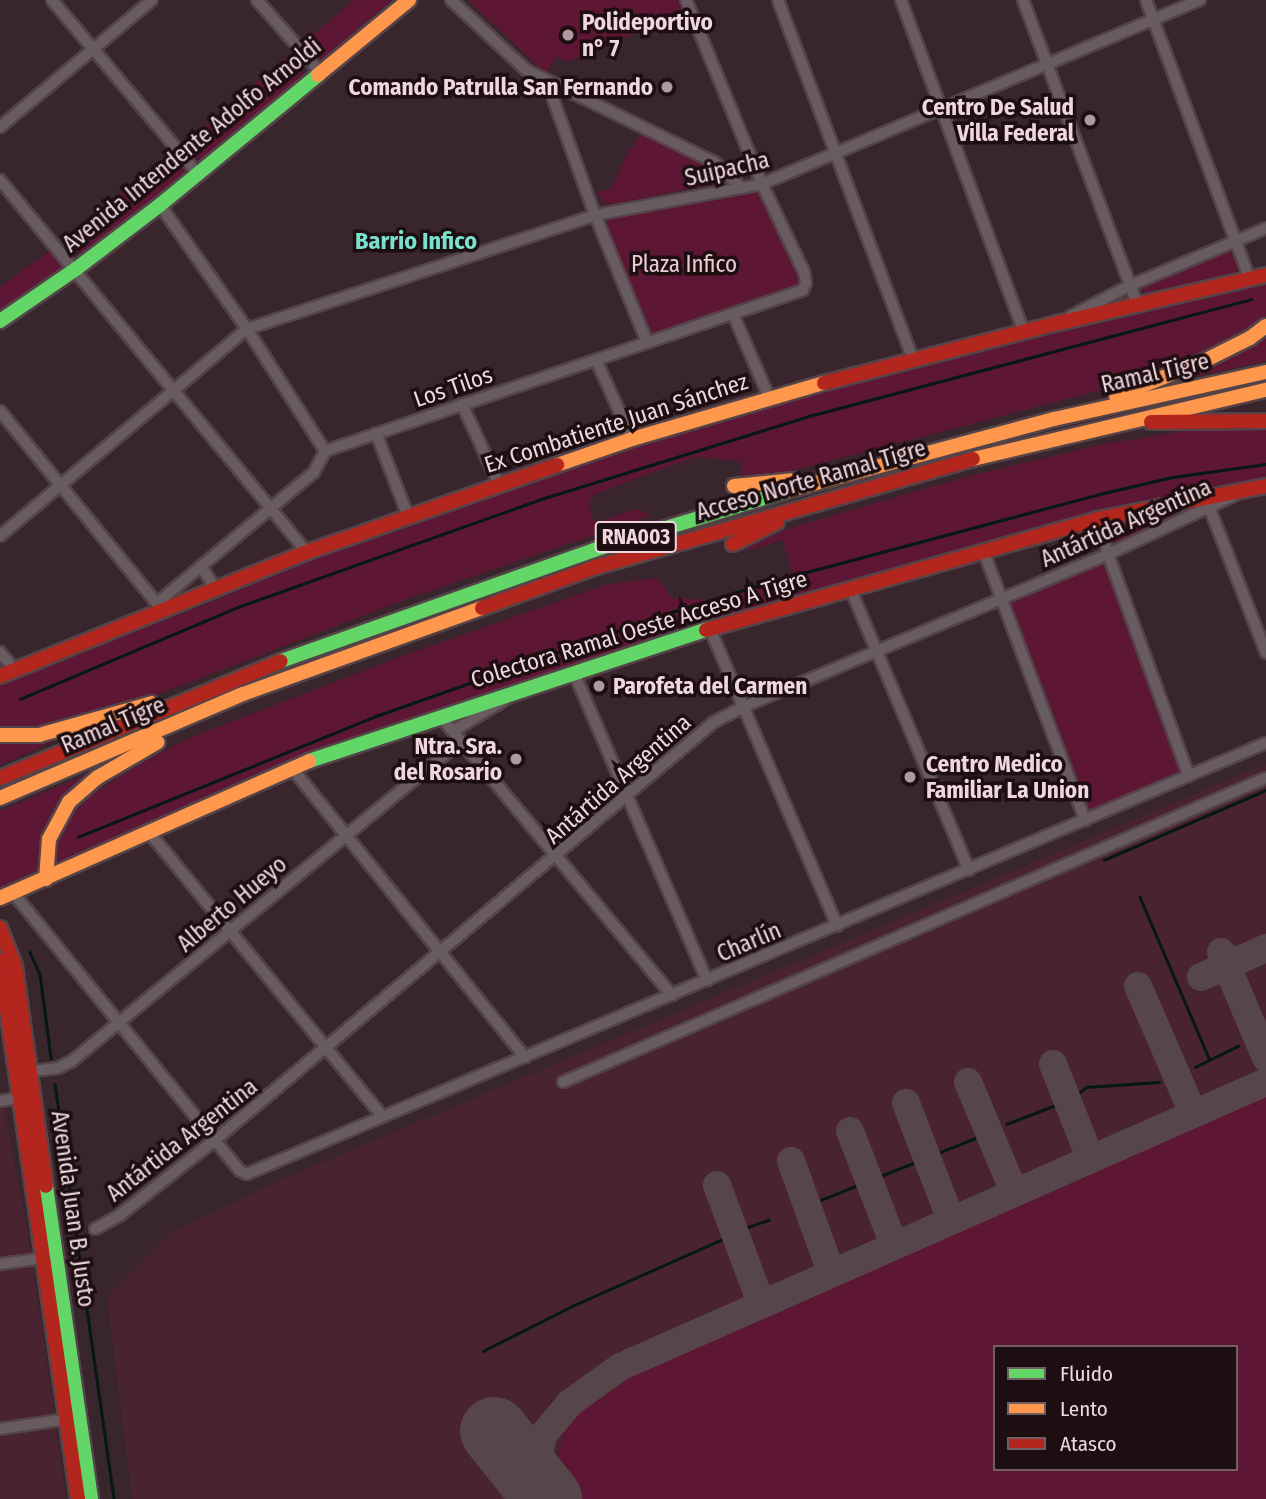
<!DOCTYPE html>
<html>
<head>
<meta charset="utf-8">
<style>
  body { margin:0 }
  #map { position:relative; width:1266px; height:1499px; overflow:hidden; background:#38262c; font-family:"Fira Sans Condensed",sans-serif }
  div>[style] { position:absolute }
  .built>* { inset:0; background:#49232f }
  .green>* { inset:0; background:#5d1633 }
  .stream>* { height:2.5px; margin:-1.25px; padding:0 1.25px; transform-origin:1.25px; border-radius:1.25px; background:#051815 }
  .taxiway>* { height:28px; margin:-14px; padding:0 14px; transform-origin:14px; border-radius:14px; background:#56464a }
  .runway>* { height:68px; margin:-34px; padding:0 34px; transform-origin:34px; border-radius:34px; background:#56464a }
  .roads { filter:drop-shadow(2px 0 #544449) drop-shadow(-2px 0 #544449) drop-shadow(0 2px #544449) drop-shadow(0 -2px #544449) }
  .street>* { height:10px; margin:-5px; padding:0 5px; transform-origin:5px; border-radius:5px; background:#695c60 }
  .fast>* { height:14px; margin:-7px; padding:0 7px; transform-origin:7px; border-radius:7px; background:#63d668 }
  .slow>* { height:14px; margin:-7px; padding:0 7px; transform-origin:7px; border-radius:7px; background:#ff974d }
  .jam>* { height:14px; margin:-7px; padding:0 7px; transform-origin:7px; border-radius:7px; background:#b3261e }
  .dots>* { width:19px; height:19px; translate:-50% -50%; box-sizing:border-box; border:4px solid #1d0e12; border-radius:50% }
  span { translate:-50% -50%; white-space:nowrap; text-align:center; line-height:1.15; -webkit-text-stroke:7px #1d0e12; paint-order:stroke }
  .shield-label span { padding:2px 5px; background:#1d0e12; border:2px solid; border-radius:5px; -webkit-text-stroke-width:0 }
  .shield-label { font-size:21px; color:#efd7dd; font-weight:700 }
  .poi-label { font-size:23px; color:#efd7dd; font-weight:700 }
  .left { translate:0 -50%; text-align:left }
  .right { translate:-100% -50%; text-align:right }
  .street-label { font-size:23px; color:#efd7dd }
  .park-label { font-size:23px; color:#ebcad2 }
  .neighbourhood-label { font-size:24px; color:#7ae1cf; font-weight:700 }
  .legend { position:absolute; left:993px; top:1345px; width:245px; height:126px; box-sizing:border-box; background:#1d0e12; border:2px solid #715e63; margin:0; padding:9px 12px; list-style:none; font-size:21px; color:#efd7dd }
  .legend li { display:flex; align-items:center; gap:14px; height:35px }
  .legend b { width:35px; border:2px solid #715e63 }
</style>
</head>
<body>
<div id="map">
  <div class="built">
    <i style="clip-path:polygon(evenodd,1266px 764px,1266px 1499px,132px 1499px,107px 1297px,172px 1232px,283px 1179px,1266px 764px,995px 1347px,1236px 1347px,1236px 1469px,995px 1469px,995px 1347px)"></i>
    <i style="clip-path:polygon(0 1087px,31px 1251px,66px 1499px,0 1499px)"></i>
  </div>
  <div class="green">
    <i style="clip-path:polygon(354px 0,392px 0,322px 59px,316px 58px,302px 44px)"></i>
    <i style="clip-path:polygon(468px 0,678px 0,684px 13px,567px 62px,556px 57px,546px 74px)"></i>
    <i style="clip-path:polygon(291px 53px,303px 69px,302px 81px,205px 159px,194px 158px,182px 145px)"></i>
    <i style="clip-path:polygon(640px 134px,716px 170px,720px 179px,714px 184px,614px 204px,603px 203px,597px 193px,611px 188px,630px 147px,634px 147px)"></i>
    <i style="clip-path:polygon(174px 152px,184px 165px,183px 176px,83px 253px,72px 251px,62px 239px)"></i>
    <i style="clip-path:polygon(757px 190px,799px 276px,796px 288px,653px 336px,646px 333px,607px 233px,608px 220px)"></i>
    <i style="clip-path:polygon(52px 249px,63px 264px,59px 273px,0 313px,0 287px)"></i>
    <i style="clip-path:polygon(1227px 251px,1233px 255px,1238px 267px,1235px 276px,1147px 299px,1143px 296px,1144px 287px)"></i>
    <i style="clip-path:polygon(1266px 282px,1266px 322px,1245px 336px,1124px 384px,762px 479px,742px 481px,741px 461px,695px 457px,595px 494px,589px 502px,592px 519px,598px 522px,637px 509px,649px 514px,648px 517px,412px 597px,138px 702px,34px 730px,0 729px,0 682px,219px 599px,320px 555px,460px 505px,613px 453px,953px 355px)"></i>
    <i style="clip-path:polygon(1266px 333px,1266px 361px,1163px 384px)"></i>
    <i style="clip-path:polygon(1243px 426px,1266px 428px,1266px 482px,1211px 491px,390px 728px,60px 867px,53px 860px,53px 846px,68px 819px,92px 794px,140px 764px,186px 739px,408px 654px,605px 585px,655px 578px,660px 580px,672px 598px,710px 600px,793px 575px,783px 540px,749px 550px,741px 548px,800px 525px,969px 476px,1103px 444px,1184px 431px)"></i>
    <i style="clip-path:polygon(1195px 507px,1117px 543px,1109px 538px,1110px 522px)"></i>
    <i style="clip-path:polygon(1105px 560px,1180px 773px,1094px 811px,1087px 808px,1008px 600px)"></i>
    <i style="clip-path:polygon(63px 737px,0 765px,0 741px)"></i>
    <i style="clip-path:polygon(116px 762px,73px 796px,36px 874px,0 891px,0 811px)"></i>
    <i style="clip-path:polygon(evenodd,1266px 1094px,1266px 1499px,578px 1499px,562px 1480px,558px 1456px,567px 1424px,584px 1404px,625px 1375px,1266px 1094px,995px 1347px,1236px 1347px,1236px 1469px,995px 1469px,995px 1347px)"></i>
  </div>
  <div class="stream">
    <i style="left:20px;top:699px;width:237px;rotate:-22.9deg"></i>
    <i style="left:238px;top:607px;width:319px;rotate:-19.6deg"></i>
    <i style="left:538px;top:500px;width:284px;rotate:-17.2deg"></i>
    <i style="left:809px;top:416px;width:457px;rotate:-14.8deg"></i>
    <i style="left:78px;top:837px;width:322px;rotate:-22.1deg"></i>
    <i style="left:376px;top:716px;width:314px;rotate:-19.4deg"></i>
    <i style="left:672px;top:612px;width:106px;rotate:-17.1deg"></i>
    <i style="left:773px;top:581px;width:347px;rotate:-14.9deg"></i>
    <i style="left:1108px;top:492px;width:67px;rotate:-13deg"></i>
    <i style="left:1173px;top:477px;width:94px;rotate:-8deg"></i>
    <i style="left:1104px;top:860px;width:176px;rotate:-23.4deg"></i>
    <i style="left:1140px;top:897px;width:177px;rotate:66.8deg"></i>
    <i style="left:30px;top:952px;width:24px;rotate:66deg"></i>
    <i style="left:40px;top:974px;width:85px;rotate:82.5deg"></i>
    <i style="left:1195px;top:1067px;width:48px;rotate:-26deg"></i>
    <i style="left:55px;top:1084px;width:419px;rotate:81.9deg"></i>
    <i style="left:1075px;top:1096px;width:14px;rotate:-39deg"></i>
    <i style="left:1086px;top:1087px;width:73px;rotate:-3.9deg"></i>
    <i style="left:1006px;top:1124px;width:59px;rotate:-20.9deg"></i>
    <i style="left:936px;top:1154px;width:42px;rotate:-22.3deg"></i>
    <i style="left:876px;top:1178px;width:48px;rotate:-21.8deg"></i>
    <i style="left:816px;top:1202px;width:51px;rotate:-22deg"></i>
    <i style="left:742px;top:1229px;width:28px;rotate:-19deg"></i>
    <i style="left:483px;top:1351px;width:97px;rotate:-26.8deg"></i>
    <i style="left:570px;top:1307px;width:167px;rotate:-24deg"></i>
  </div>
  <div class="taxiway">
    <i style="left:1221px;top:952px;width:115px;rotate:67deg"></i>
    <i style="left:1201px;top:977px;width:71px;rotate:-24deg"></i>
    <i style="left:1138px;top:986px;width:138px;rotate:66.6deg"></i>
    <i style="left:1053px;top:1064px;width:101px;rotate:68.5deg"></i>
    <i style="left:968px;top:1082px;width:119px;rotate:67.3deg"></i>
    <i style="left:906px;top:1103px;width:125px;rotate:69deg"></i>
    <i style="left:850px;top:1131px;width:122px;rotate:68.9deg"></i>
    <i style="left:791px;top:1161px;width:118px;rotate:70.2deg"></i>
    <i style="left:717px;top:1185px;width:126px;rotate:69.6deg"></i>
    <i style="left:545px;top:1495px;width:34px;rotate:-102deg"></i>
    <i style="left:538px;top:1462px;width:27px;rotate:-80deg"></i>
    <i style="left:543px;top:1435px;width:42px;rotate:-49.8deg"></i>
    <i style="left:570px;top:1403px;width:62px;rotate:-35.8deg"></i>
    <i style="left:620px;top:1367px;width:706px;rotate:-23.81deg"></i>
  </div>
  <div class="runway">
    <i style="left:494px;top:1431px;width:87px;rotate:51.5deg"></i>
  </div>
  <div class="roads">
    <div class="street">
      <i style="left:52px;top:0;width:227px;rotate:50deg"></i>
      <i style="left:257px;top:0;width:96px;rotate:48.8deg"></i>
      <i style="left:451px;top:0;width:103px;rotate:43deg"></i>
      <i style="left:526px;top:70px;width:209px;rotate:26.1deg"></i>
      <i style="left:714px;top:162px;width:38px;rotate:43deg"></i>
      <i style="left:778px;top:0;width:384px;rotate:69.4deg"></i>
      <i style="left:901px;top:0;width:354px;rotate:69.7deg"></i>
      <i style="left:1023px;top:0;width:327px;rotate:69.4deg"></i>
      <i style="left:1146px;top:0;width:296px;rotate:69.6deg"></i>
      <i style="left:547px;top:82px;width:141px;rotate:70.2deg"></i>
      <i style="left:595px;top:215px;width:137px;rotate:67.7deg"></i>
      <i style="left:0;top:127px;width:198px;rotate:-39.9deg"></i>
      <i style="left:0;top:180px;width:482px;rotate:50.5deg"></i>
      <i style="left:160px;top:205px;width:151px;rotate:54.9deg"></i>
      <i style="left:247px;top:329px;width:145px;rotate:57.4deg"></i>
      <i style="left:733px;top:314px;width:90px;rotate:66.6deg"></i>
      <i style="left:1071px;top:316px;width:65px;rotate:-27.3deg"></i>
      <i style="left:1129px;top:286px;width:149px;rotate:-22.9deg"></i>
      <i style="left:596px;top:360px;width:87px;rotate:65.5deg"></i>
      <i style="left:462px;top:404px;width:89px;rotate:65.4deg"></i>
      <i style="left:0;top:411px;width:252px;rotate:50.8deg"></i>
      <i style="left:376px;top:433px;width:89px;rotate:68.9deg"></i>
      <i style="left:1208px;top:504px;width:160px;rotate:68.7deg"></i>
      <i style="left:1098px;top:519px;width:36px;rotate:74deg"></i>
      <i style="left:1108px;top:554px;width:236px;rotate:70deg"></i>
      <i style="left:0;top:536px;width:322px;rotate:-40deg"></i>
      <i style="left:247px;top:329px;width:366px;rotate:-18.1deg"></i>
      <i style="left:595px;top:215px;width:170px;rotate:-10.5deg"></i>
      <i style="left:762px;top:184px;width:475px;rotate:-22.8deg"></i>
      <i style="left:983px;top:550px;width:289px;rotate:69.3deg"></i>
      <i style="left:201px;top:566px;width:28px;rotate:58deg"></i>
      <i style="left:850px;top:588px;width:306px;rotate:67.1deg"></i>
      <i style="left:157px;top:603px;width:204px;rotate:-39.8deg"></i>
      <i style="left:314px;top:472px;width:24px;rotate:-62deg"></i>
      <i style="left:325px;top:451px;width:504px;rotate:-18.61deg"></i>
      <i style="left:803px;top:290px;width:8px;rotate:-67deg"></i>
      <i style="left:806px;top:283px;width:11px;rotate:-100deg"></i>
      <i style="left:804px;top:272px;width:98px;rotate:-115.5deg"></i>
      <i style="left:762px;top:184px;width:199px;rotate:-112.4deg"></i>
      <i style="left:710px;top:629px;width:323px;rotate:66.8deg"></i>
      <i style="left:0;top:652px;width:22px;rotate:51deg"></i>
      <i style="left:574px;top:673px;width:335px;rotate:66.6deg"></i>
      <i style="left:440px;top:716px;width:363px;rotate:50.3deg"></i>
      <i style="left:453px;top:731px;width:62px;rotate:-31.1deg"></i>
      <i style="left:291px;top:767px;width:373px;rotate:51.1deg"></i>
      <i style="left:148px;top:831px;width:369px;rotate:50.6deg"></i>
      <i style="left:14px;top:894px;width:357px;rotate:50.8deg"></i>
      <i style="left:240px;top:1171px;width:8px;rotate:23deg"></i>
      <i style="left:247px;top:1174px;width:1106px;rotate:-22.93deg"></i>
      <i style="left:25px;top:1072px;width:33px;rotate:-7deg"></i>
      <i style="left:58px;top:1068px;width:16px;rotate:-27deg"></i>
      <i style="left:72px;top:1061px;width:504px;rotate:-39.44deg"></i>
      <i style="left:563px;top:1082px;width:766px;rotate:-23.39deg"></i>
      <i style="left:0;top:1101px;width:24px;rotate:-9deg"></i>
      <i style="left:95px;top:1229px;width:29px;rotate:-29deg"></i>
      <i style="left:120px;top:1215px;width:121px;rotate:-38.3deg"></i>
      <i style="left:215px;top:1140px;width:651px;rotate:-39.95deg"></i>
      <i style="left:714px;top:722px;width:33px;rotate:-27deg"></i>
      <i style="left:743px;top:707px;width:396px;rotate:-22.7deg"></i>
      <i style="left:1108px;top:554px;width:138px;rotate:-24.9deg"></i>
      <i style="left:0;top:1264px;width:45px;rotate:-7.6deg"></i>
      <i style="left:0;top:1429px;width:68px;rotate:-8.5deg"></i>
    </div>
    <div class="fast">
      <i style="left:0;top:321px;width:92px;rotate:-34.4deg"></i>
      <i style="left:76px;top:269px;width:106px;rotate:-37.3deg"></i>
      <i style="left:160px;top:205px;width:205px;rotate:-39.4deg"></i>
      <i style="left:281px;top:661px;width:332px;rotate:-19.5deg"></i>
      <i style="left:594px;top:550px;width:202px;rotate:-17deg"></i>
      <i style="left:309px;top:761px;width:418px;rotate:-18.3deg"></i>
      <i style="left:46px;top:1186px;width:316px;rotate:81.8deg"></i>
    </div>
    <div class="slow">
      <i style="left:318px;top:75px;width:118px;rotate:-39.5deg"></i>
      <i style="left:1116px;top:396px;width:92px;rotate:-21.6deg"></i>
      <i style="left:1202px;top:362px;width:54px;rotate:-26.6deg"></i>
      <i style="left:1250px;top:338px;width:20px;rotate:-37deg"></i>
      <i style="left:973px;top:459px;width:301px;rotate:-13.3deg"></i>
      <i style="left:557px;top:465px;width:79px;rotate:-19.1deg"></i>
      <i style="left:632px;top:439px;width:200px;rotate:-16.3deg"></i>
      <i style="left:734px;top:486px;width:61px;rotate:-5.6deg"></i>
      <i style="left:787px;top:491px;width:277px;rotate:-15.1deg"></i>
      <i style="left:1054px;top:419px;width:217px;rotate:-12.5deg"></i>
      <i style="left:0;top:735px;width:39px"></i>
      <i style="left:39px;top:735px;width:117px;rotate:-15.8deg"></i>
      <i style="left:0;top:798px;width:264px;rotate:-23.2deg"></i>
      <i style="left:243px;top:694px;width:254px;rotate:-19.8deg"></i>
      <i style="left:46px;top:879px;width:40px;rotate:-85.7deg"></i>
      <i style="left:49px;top:839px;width:42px;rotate:-61.6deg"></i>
      <i style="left:69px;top:802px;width:38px;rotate:-41deg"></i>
      <i style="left:98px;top:777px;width:69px;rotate:-30.3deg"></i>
      <i style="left:0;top:898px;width:338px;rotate:-23.9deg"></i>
    </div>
    <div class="jam">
      <i style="left:824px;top:383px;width:242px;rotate:-14.4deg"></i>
      <i style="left:1058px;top:323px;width:213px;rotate:-13deg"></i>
      <i style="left:1151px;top:422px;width:115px;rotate:-0.5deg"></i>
      <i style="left:733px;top:544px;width:49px;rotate:-26.6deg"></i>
      <i style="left:482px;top:608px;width:121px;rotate:-19.8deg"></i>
      <i style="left:596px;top:567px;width:392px;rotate:-16deg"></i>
      <i style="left:706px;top:630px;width:407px;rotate:-15.8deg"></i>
      <i style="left:1098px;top:519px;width:171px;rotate:-11.1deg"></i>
      <i style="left:0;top:676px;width:331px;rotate:-22deg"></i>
      <i style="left:307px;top:552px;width:265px;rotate:-19.2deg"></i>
      <i style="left:0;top:778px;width:304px;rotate:-22.6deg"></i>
      <i style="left:0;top:928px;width:41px;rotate:68.5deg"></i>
      <i style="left:15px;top:966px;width:222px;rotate:82deg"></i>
      <i style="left:0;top:961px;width:544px;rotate:81.75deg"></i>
    </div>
  </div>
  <div class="dots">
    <i style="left:568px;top:35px;background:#af999f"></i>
    <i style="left:667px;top:87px;background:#af999f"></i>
    <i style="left:1090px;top:120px;background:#af999f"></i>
    <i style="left:599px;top:686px;background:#af999f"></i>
    <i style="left:516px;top:759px;background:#af999f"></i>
    <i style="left:910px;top:777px;background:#af999f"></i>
  </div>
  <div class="shield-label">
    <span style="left:636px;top:537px">RNA003</span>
  </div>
  <div class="poi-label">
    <span class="left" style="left:582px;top:35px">Polideportivo<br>n° 7</span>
    <span class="right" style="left:653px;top:87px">Comando Patrulla San Fernando</span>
    <span class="right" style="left:1074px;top:120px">Centro De Salud<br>Villa Federal</span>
    <span class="left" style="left:613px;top:686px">Parofeta del Carmen</span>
    <span class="right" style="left:502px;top:759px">Ntra. Sra.<br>del Rosario</span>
    <span class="left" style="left:926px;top:777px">Centro Medico<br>Familiar La Union</span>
  </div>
  <div class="street-label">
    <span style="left:192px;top:145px;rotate:-39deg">Avenida Intendente Adolfo Arnoldi</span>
    <span style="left:727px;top:169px;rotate:-13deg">Suipacha</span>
    <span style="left:1155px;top:373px;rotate:-13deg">Ramal Tigre</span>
    <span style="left:453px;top:387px;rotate:-19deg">Los Tilos</span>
    <span style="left:616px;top:423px;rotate:-18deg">Ex Combatiente Juan Sánchez</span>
    <span style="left:811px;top:480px;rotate:-16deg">Acceso Norte Ramal Tigre</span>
    <span style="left:1126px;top:523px;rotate:-24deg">Antártida Argentina</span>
    <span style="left:639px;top:629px;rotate:-17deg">Colectora Ramal Oeste Acceso A Tigre</span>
    <span style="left:113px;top:725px;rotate:-23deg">Ramal Tigre</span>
    <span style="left:618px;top:779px;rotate:-41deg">Antártida Argentina</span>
    <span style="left:232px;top:904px;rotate:-40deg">Alberto Hueyo</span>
    <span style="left:749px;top:942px;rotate:-23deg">Charlín</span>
    <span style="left:182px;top:1140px;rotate:-38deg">Antártida Argentina</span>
    <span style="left:73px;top:1209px;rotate:82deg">Avenida Juan B. Justo</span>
  </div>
  <div class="park-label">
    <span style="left:684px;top:264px">Plaza Infico</span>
  </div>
  <div class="neighbourhood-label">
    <span style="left:416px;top:242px">Barrio Infico</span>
  </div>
  <ul class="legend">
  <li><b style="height:9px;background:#63d668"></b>Fluido</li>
  <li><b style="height:9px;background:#ff974d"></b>Lento</li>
  <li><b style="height:9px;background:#b3261e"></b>Atasco</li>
  </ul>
</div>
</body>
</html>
